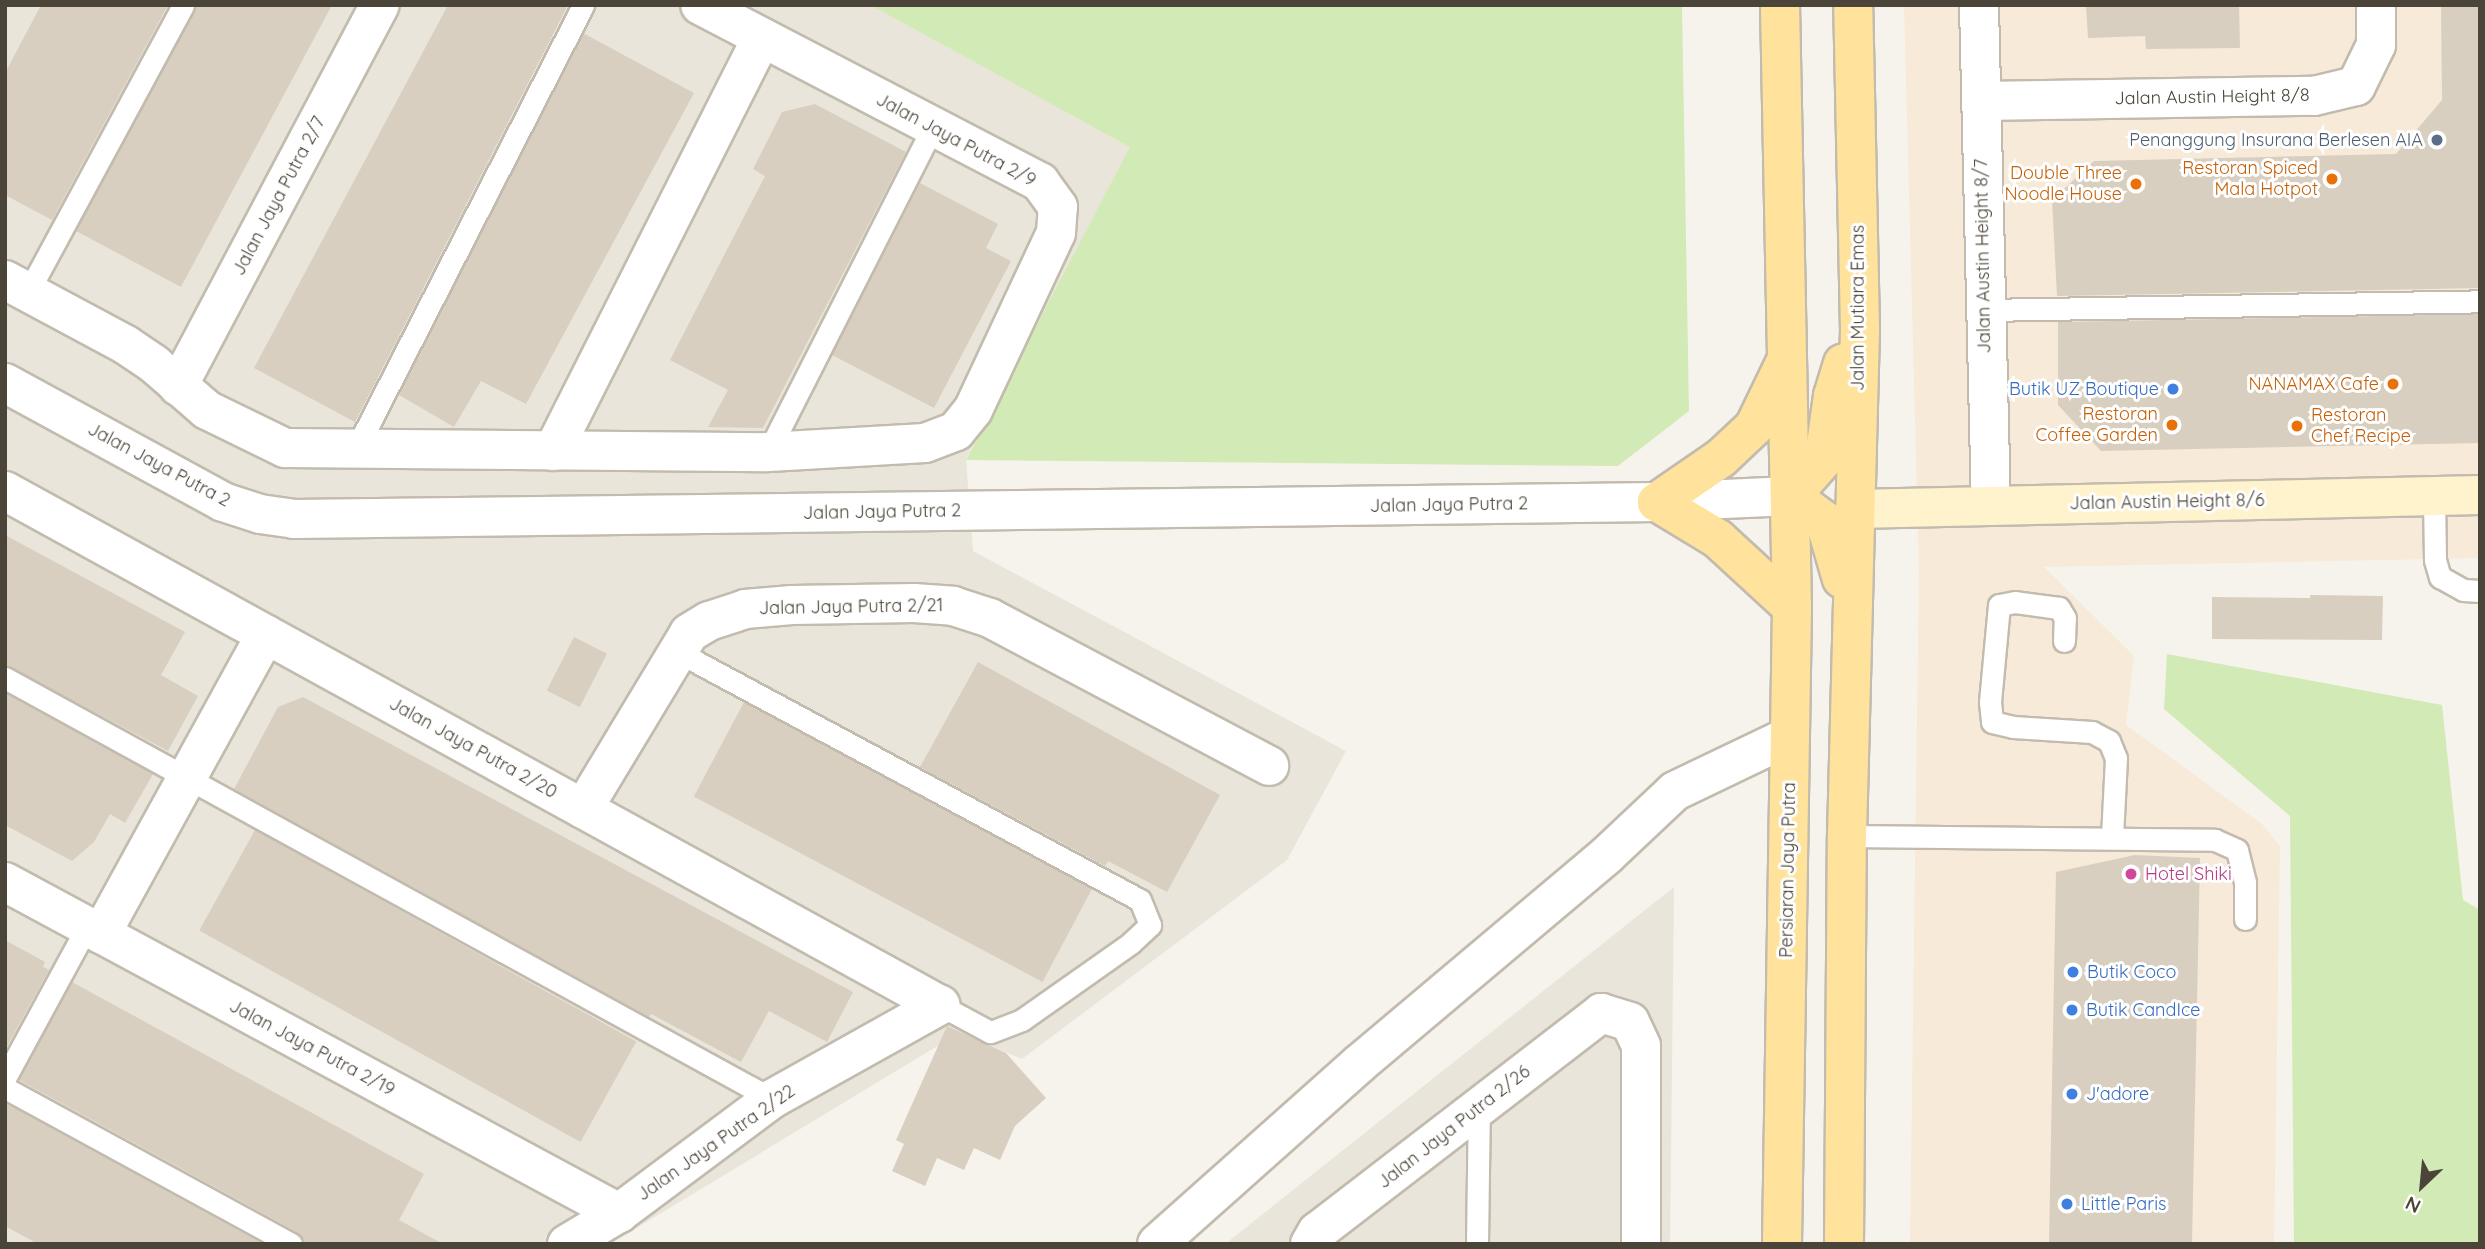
<!DOCTYPE html>
<html>
<head>
<meta charset="utf-8">
<style>
  body { margin:0 }
  #map { position:relative; width:2485px; height:1249px; overflow:hidden; background:#f6f3ec; font-family:Quicksand,sans-serif }
  div>[style] { position:absolute }
  .residential>* { inset:0; background:#eae5da }
  .commercial>* { inset:0; background:#f7ead8 }
  .green>* { inset:0; background:#d2eab5 }
  .building>* { inset:0; background:#d8cfc1; transform-origin:0 0 }
  .roads { filter:drop-shadow(2px 0 #c2bbae) drop-shadow(-2px 0 #c2bbae) drop-shadow(0 2px #c2bbae) drop-shadow(0 -2px #c2bbae) }
  .lane>* { height:21px; margin:-10.5px; padding:0 10.5px; transform-origin:10.5px; border-radius:10.5px; background:#fff }
  .street>* { height:38px; margin:-19px; padding:0 19px; transform-origin:19px; border-radius:19px; background:#fff }
  .secondary>* { height:38px; margin:-19px; padding:0 19px; transform-origin:19px; border-radius:19px; background:#fff3cd }
  .primary>* { height:38px; margin:-19px; padding:0 19px; transform-origin:19px; border-radius:19px; background:#ffe39c }
  .dots>* { width:19px; height:19px; translate:-50% -50%; box-sizing:border-box; border:4px solid #fff; border-radius:50% }
  span { translate:-50% -50%; white-space:nowrap; text-align:center; line-height:1.15; -webkit-text-stroke:6px #fff; paint-order:stroke }
  .street-label { font-size:18px; color:#4b4439 }
  .service-label { font-size:18px; color:#4e5e75 }
  .right { translate:-100% -50%; text-align:right }
  .food-label { font-size:18px; color:#c56008 }
  .left { translate:0 -50%; text-align:left }
  .shop-label { font-size:18px; color:#366cbe }
  .hotel-label { font-size:18px; color:#b23c85 }
  .frame { position:absolute; inset:0; border:7px solid #4b4439; pointer-events:none }
  .north { position:absolute; left:2387px; top:1151px; width:70px; height:70px; -webkit-text-stroke:5px #fff; paint-order:stroke; rotate:206deg; font-size:19px; font-weight:700; line-height:28px; text-align:center; color:#4b4439 }
  .north::after { content:''; display:block; margin:auto; width:24px; height:32px; background:#4b4439; clip-path:polygon(50% 0,100% 100%,50% 72%,0 100%) }
</style>
</head>
<body>
<div id="map">
  <div class="residential">
    <i style="clip-path:polygon(5px 5px,870px 5px,1131px 147px,966px 459px,973px 551px,1346px 751px,1287px 860px,1022px 1059px,959px 1033px,610px 1244px,5px 1244px)"></i>
    <i style="clip-path:polygon(1674px 887px,1670px 1244px,1225px 1244px)"></i>
  </div>
  <div class="commercial">
    <i style="clip-path:polygon(1904px 5px,2480px 5px,2480px 558px,2044px 567px,2134px 656px,2126px 725px,2262px 824px,2280px 846px,2274px 1244px,1910px 1244px,1919px 569px)"></i>
  </div>
  <div class="green">
    <i style="clip-path:polygon(870px 5px,1682px 5px,1689px 411px,1618px 466px,966px 460px,1130px 147px)"></i>
    <i style="clip-path:polygon(2167px 654px,2442px 705px,2463px 900px,2480px 910px,2480px 1244px,2294px 1244px,2290px 816px,2164px 709px)"></i>
  </div>
  <div class="building">
    <i style="clip-path:polygon(41px 5px,168px 5px,52px 220px,5px 195px,5px 73px)"></i>
    <i style="clip-path:polygon(196px 5px,332px 5px,181px 287px,76px 231px)"></i>
    <i style="clip-path:polygon(448px 5px,568px 5px,355px 422px,254px 368px)"></i>
    <i style="clip-path:polygon(2086px 5px,2239px 5px,2240px 48px,2146px 49px,2145px 36px,2088px 38px)"></i>
    <i style="clip-path:polygon(2441px 5px,2480px 5px,2480px 288px,2057px 296px,2052px 200px,2094px 161px,2396px 154px,2442px 100px)"></i>
    <i style="clip-path:polygon(583px 33px,694px 93px,526px 404px,481px 381px,454px 427px,399px 395px)"></i>
    <i style="clip-path:polygon(815px 104px,906px 152px,763px 428px,708px 427px,728px 390px,670px 360px,765px 176px,753px 169px,782px 112px)"></i>
    <i style="clip-path:polygon(920px 183px,998px 224px,986px 248px,1011px 261px,934px 408px,832px 355px)"></i>
    <i style="clip-path:polygon(2480px 314px,2480px 443px,2101px 451px,2058px 405px,2058px 322px)"></i>
    <i style="clip-path:polygon(5px 535px,185px 632px,161px 675px,198px 696px,168px 751px,5px 665px)"></i>
    <i style="clip-path:polygon(2310px 595px,2383px 596px,2382px 640px,2212px 639px,2212px 597px,2310px 598px)"></i>
    <i style="left:574px;top:637px;width:37px;height:60px;rotate:27deg"></i>
    <i style="clip-path:polygon(978px 662px,1220px 795px,1167px 892px,1108px 861px,1105px 866px,920px 767px)"></i>
    <i style="clip-path:polygon(5px 693px,153px 774px,125px 823px,110px 814px,94px 842px,72px 861px,5px 825px)"></i>
    <i style="clip-path:polygon(303px 697px,853px 992px,827px 1042px,769px 1011px,741px 1062px,651px 1014px,649px 1017px,234px 789px,278px 707px)"></i>
    <i style="left:744px;top:702px;width:395px;height:107px;rotate:28deg"></i>
    <i style="left:255px;top:830px;width:436px;height:115px;rotate:29deg"></i>
    <i style="clip-path:polygon(2135px 855px,2200px 858px,2192px 1244px,2049px 1244px,2056px 872px)"></i>
    <i style="clip-path:polygon(5px 940px,45px 962px,43px 967px,49px 970px,5px 1050px)"></i>
    <i style="clip-path:polygon(72px 982px,424px 1174px,399px 1220px,443px 1244px,304px 1244px,297px 1232px,19px 1080px)"></i>
    <i style="clip-path:polygon(947px 1026px,1006px 1053px,1046px 1098px,1015px 1126px,1000px 1160px,974px 1148px,964px 1170px,937px 1158px,925px 1186px,892px 1171px,904px 1144px,896px 1140px)"></i>
    <i style="clip-path:polygon(5px 1103px,263px 1244px,38px 1244px,5px 1226px)"></i>
  </div>
  <div class="roads">
    <div class="lane">
      <i style="left:28px;top:292px;width:326px;rotate:-61.6deg"></i>
      <i style="left:1984px;top:310px;width:496px;rotate:-1deg"></i>
      <i style="left:356px;top:449px;width:499px;rotate:-62.9deg"></i>
      <i style="left:768px;top:452px;width:364px;rotate:-63.1deg"></i>
      <i style="left:2434px;top:496px;width:64px;rotate:89.1deg"></i>
      <i style="left:2435px;top:560px;width:18px;rotate:74deg"></i>
      <i style="left:2440px;top:577px;width:26px;rotate:29deg"></i>
      <i style="left:2463px;top:590px;width:17px;rotate:3deg"></i>
      <i style="left:2064px;top:641px;width:23px;rotate:-88deg"></i>
      <i style="left:2065px;top:618px;width:12px;rotate:-121deg"></i>
      <i style="left:2059px;top:608px;width:44px;rotate:-172.2deg"></i>
      <i style="left:2015px;top:602px;width:16px;rotate:169deg"></i>
      <i style="left:1999px;top:605px;width:97px;rotate:95.3deg"></i>
      <i style="left:1990px;top:702px;width:20px;rotate:84deg"></i>
      <i style="left:1992px;top:722px;width:22px;rotate:13deg"></i>
      <i style="left:2013px;top:727px;width:79px;rotate:3.6deg"></i>
      <i style="left:2092px;top:732px;width:19px;rotate:28deg"></i>
      <i style="left:2109px;top:741px;width:18px;rotate:68deg"></i>
      <i style="left:2116px;top:758px;width:79px;rotate:92.9deg"></i>
      <i style="left:678px;top:652px;width:524px;rotate:28.23deg"></i>
      <i style="left:1140px;top:900px;width:27px;rotate:68deg"></i>
      <i style="left:1150px;top:925px;width:26px;rotate:137deg"></i>
      <i style="left:1131px;top:943px;width:133px;rotate:144.8deg"></i>
      <i style="left:1022px;top:1020px;width:34px;rotate:159deg"></i>
      <i style="left:990px;top:1032px;width:57px;rotate:-151.6deg"></i>
      <i style="left:5px;top:678px;width:875px;rotate:28.76deg"></i>
      <i style="left:1847px;top:836px;width:368px;rotate:0.6deg"></i>
      <i style="left:2215px;top:840px;width:24px;rotate:24deg"></i>
      <i style="left:2237px;top:850px;width:33px;rotate:76deg"></i>
      <i style="left:2245px;top:882px;width:37px;rotate:90deg"></i>
      <i style="left:5px;top:1078px;width:172px;rotate:-61.5deg"></i>
      <i style="left:5px;top:1088px;width:326px;rotate:28.6deg"></i>
      <i style="left:1477px;top:1244px;width:136px;rotate:-89.2deg"></i>
    </div>
    <div class="street">
      <i style="left:1979px;top:5px;width:501px;rotate:88.63deg"></i>
      <i style="left:1981px;top:101px;width:333px;rotate:-0.9deg"></i>
      <i style="left:2314px;top:96px;width:43px;rotate:-13.4deg"></i>
      <i style="left:2356px;top:86px;width:46px;rotate:-64deg"></i>
      <i style="left:2376px;top:45px;width:40px;rotate:-90deg"></i>
      <i style="left:5px;top:280px;width:137px;rotate:28.2deg"></i>
      <i style="left:126px;top:345px;width:34px;rotate:34deg"></i>
      <i style="left:154px;top:364px;width:70px;rotate:41deg"></i>
      <i style="left:207px;top:410px;width:87px;rotate:26deg"></i>
      <i style="left:285px;top:448px;width:483px;rotate:0.5deg"></i>
      <i style="left:768px;top:452px;width:157px;rotate:-3.3deg"></i>
      <i style="left:925px;top:443px;width:33px;rotate:-21deg"></i>
      <i style="left:956px;top:431px;width:27px;rotate:-51deg"></i>
      <i style="left:973px;top:410px;width:195px;rotate:-64.9deg"></i>
      <i style="left:1056px;top:233px;width:26px;rotate:-86deg"></i>
      <i style="left:1058px;top:207px;width:31px;rotate:-126deg"></i>
      <i style="left:1040px;top:182px;width:383px;rotate:-152.5deg"></i>
      <i style="left:5px;top:383px;width:248px;rotate:28.6deg"></i>
      <i style="left:223px;top:502px;width:39px;rotate:18deg"></i>
      <i style="left:260px;top:514px;width:34px;rotate:8deg"></i>
      <i style="left:294px;top:519px;width:1363px;rotate:-0.71deg"></i>
      <i style="left:1657px;top:502px;width:134px;rotate:-2.6deg"></i>
      <i style="left:178px;top:386px;width:431px;rotate:-62.1deg"></i>
      <i style="left:553px;top:451px;width:463px;rotate:-63.2deg"></i>
      <i style="left:5px;top:491px;width:1067px;rotate:28.8deg"></i>
      <i style="left:583px;top:809px;width:205px;rotate:-58.9deg"></i>
      <i style="left:689px;top:633px;width:23px;rotate:-31deg"></i>
      <i style="left:709px;top:621px;width:38px;rotate:-18deg"></i>
      <i style="left:745px;top:609px;width:47px;rotate:-4.9deg"></i>
      <i style="left:792px;top:605px;width:122px;rotate:-0.9deg"></i>
      <i style="left:914px;top:603px;width:39px;rotate:4deg"></i>
      <i style="left:953px;top:606px;width:39px;rotate:18deg"></i>
      <i style="left:990px;top:618px;width:316px;rotate:27.9deg"></i>
      <i style="left:5px;top:882px;width:698px;rotate:28.33deg"></i>
      <i style="left:101px;top:934px;width:342px;rotate:-61.2deg"></i>
      <i style="left:567px;top:1244px;width:61px;rotate:-30.8deg"></i>
      <i style="left:619px;top:1213px;width:191px;rotate:-36.7deg"></i>
      <i style="left:772px;top:1099px;width:193px;rotate:-29.2deg"></i>
      <i style="left:1157px;top:1244px;width:271px;rotate:-41.7deg"></i>
      <i style="left:1359px;top:1064px;width:324px;rotate:-40.1deg"></i>
      <i style="left:1607px;top:855px;width:93px;rotate:-43.3deg"></i>
      <i style="left:1675px;top:791px;width:127px;rotate:-25.6deg"></i>
      <i style="left:1310px;top:1244px;width:14px;rotate:-60deg"></i>
      <i style="left:1317px;top:1232px;width:359px;rotate:-37.6deg"></i>
      <i style="left:1601px;top:1013px;width:30px;rotate:17deg"></i>
      <i style="left:1630px;top:1022px;width:26px;rotate:65deg"></i>
      <i style="left:1641px;top:1046px;width:198px;rotate:90deg"></i>
    </div>
    <div class="secondary">
      <i style="left:1855px;top:509px;width:625px;rotate:-1.28deg"></i>
    </div>
    <div class="primary">
      <i style="left:1780px;top:5px;width:602px;rotate:88.86deg"></i>
      <i style="left:1792px;top:607px;width:637px;rotate:90.9deg"></i>
      <i style="left:1785px;top:363px;width:71px;rotate:115.8deg"></i>
      <i style="left:1754px;top:427px;width:45px;rotate:136.8deg"></i>
      <i style="left:1721px;top:458px;width:78px;rotate:145.5deg"></i>
      <i style="left:1657px;top:502px;width:71px;rotate:31.2deg"></i>
      <i style="left:1718px;top:539px;width:100px;rotate:42.6deg"></i>
      <i style="left:1791px;top:496px;width:50px;rotate:-48.3deg"></i>
      <i style="left:1824px;top:459px;width:64px;rotate:-81.9deg"></i>
      <i style="left:1833px;top:396px;width:34px;rotate:-73deg"></i>
      <i style="left:1791px;top:496px;width:42px;rotate:36.3deg"></i>
      <i style="left:1825px;top:521px;width:60px;rotate:73.7deg"></i>
      <i style="left:1844px;top:1244px;width:408px;rotate:-89.6deg"></i>
      <i style="left:1847px;top:836px;width:506px;rotate:-88.53deg"></i>
      <i style="left:1860px;top:330px;width:325px;rotate:-91.2deg"></i>
    </div>
  </div>
  <div class="dots">
    <i style="left:2437px;top:140px;background:#5c6f8a"></i>
    <i style="left:2332px;top:179px;background:#e8710a"></i>
    <i style="left:2136px;top:184px;background:#e8710a"></i>
    <i style="left:2393px;top:384px;background:#e8710a"></i>
    <i style="left:2173px;top:389px;background:#3f7fe0"></i>
    <i style="left:2172px;top:425px;background:#e8710a"></i>
    <i style="left:2297px;top:426px;background:#e8710a"></i>
    <i style="left:2131px;top:874px;background:#d1479c"></i>
    <i style="left:2073px;top:972px;background:#3f7fe0"></i>
    <i style="left:2072px;top:1010px;background:#3f7fe0"></i>
    <i style="left:2072px;top:1094px;background:#3f7fe0"></i>
    <i style="left:2067px;top:1204px;background:#3f7fe0"></i>
  </div>
  <div class="street-label">
    <span style="left:2212px;top:97px;rotate:-1deg">Jalan Austin Height 8/8</span>
    <span style="left:956px;top:140px;rotate:28deg">Jalan Jaya Putra 2/9</span>
    <span style="left:279px;top:196px;rotate:-62deg">Jalan Jaya Putra 2/7</span>
    <span style="left:1983px;top:256px;rotate:-91deg">Jalan Austin Height 8/7</span>
    <span style="left:1858px;top:308px;rotate:-90deg">Jalan Mutiara Emas</span>
    <span style="left:159px;top:465px;rotate:28deg">Jalan Jaya Putra 2</span>
    <span style="left:2167px;top:502px;rotate:-1deg">Jalan Austin Height 8/6</span>
    <span style="left:1449px;top:505px;rotate:-1deg">Jalan Jaya Putra 2</span>
    <span style="left:882px;top:512px;rotate:-1deg">Jalan Jaya Putra 2</span>
    <span style="left:851px;top:607px;rotate:-1deg">Jalan Jaya Putra 2/21</span>
    <span style="left:473px;top:748px;rotate:29deg">Jalan Jaya Putra 2/20</span>
    <span style="left:1788px;top:870px;rotate:-89deg">Persiaran Jaya Putra</span>
    <span style="left:312px;top:1048px;rotate:28deg">Jalan Jaya Putra 2/19</span>
    <span style="left:1454px;top:1127px;rotate:-38deg">Jalan Jaya Putra 2/26</span>
    <span style="left:716px;top:1143px;rotate:-35deg">Jalan Jaya Putra 2/22</span>
  </div>
  <div class="service-label">
    <span class="right" style="left:2423px;top:140px">Penanggung Insurana Berlesen AIA</span>
  </div>
  <div class="food-label">
    <span class="right" style="left:2318px;top:179px">Restoran Spiced<br>Mala Hotpot</span>
    <span class="right" style="left:2122px;top:184px">Double Three<br>Noodle House</span>
    <span class="right" style="left:2379px;top:384px">NANAMAX Cafe</span>
    <span class="right" style="left:2158px;top:425px">Restoran<br>Coffee Garden</span>
    <span class="left" style="left:2311px;top:426px">Restoran<br>Chef Recipe</span>
  </div>
  <div class="shop-label">
    <span class="right" style="left:2159px;top:389px">Butik UZ Boutique</span>
    <span class="left" style="left:2087px;top:972px">Butik Coco</span>
    <span class="left" style="left:2086px;top:1010px">Butik CandIce</span>
    <span class="left" style="left:2086px;top:1094px">J'adore</span>
    <span class="left" style="left:2081px;top:1204px">Little Paris</span>
  </div>
  <div class="hotel-label">
    <span class="left" style="left:2145px;top:874px">Hotel Shiki</span>
  </div>
  <div class="frame"></div>
  <div class="north">N</div>
</div>
</body>
</html>
